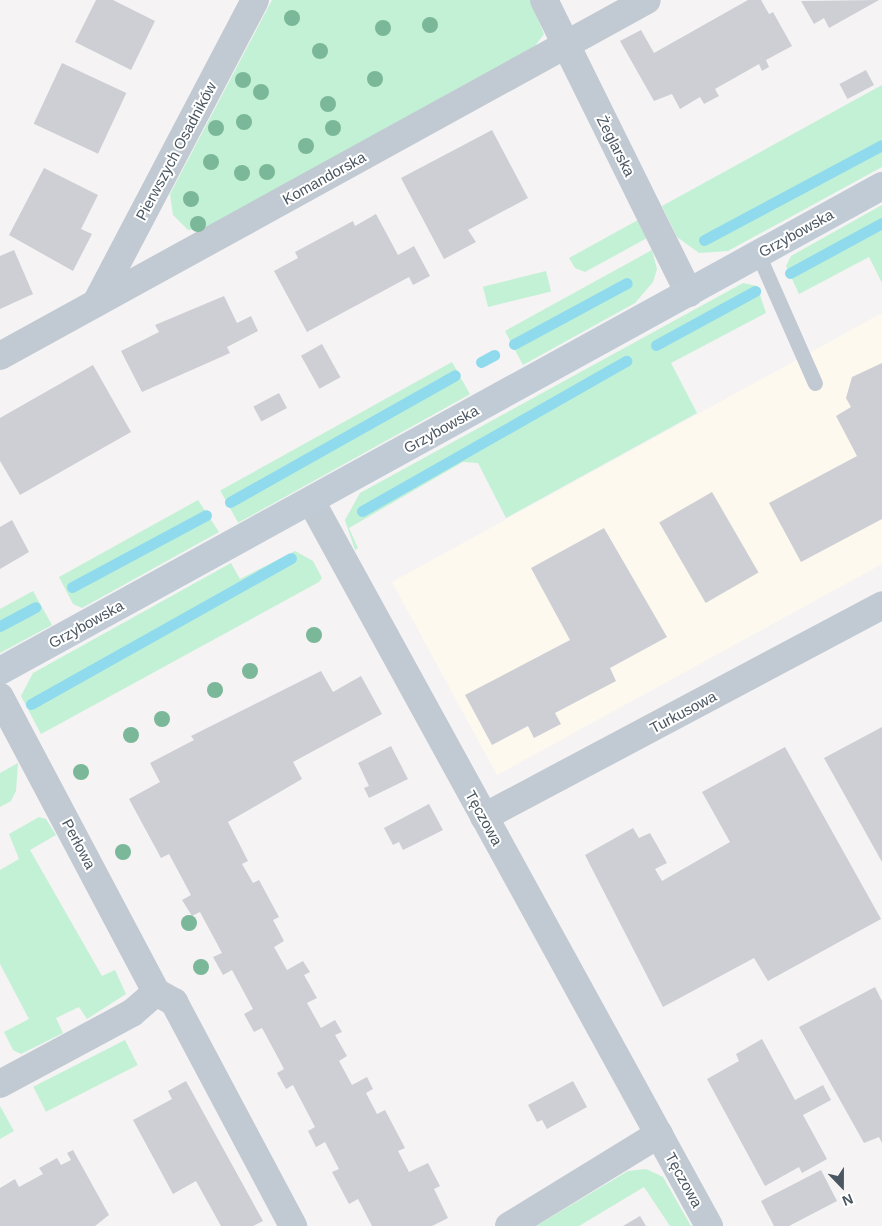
<!DOCTYPE html>
<html>
<head>
<meta charset="utf-8">
<style>
  body { margin:0 }
  #map { position:relative; width:882px; height:1226px; overflow:hidden; background:#f5f3f3; font-family:Helvetica,sans-serif }
  div>[style] { position:absolute }
  .commercial>* { inset:0; background:#fdf9ef }
  .green>* { inset:0; background:#c3f1d5; transform-origin:0 0 }
  .stream>* { height:11px; margin:-5.5px; padding:0 5.5px; transform-origin:5.5px; border-radius:5.5px; background:#90daee }
  .building>* { inset:0; background:#cdcfd5; transform-origin:0 0 }
  .lane>* { height:15px; margin:-7.5px; padding:0 7.5px; transform-origin:7.5px; border-radius:7.5px; background:#c1cad2 }
  .street>* { height:28px; margin:-14px; padding:0 14px; transform-origin:14px; border-radius:14px; background:#c1cad2 }
  .secondary>* { height:28px; margin:-14px; padding:0 14px; transform-origin:14px; border-radius:14px; background:#c1cbd6 }
  .trees>* { width:16px; height:16px; margin:-8px; border-radius:50%; background:#7bb799 }
  span { translate:-50% -50%; white-space:nowrap; text-align:center; line-height:1.15; -webkit-text-stroke:4px #fff; paint-order:stroke }
  .street-label { font-size:15px; color:#4a5661 }
  .north { position:absolute; left:817px; top:1161px; width:50px; height:50px; -webkit-text-stroke:4px #fff; paint-order:stroke; rotate:158deg; font-size:14px; font-weight:700; line-height:20px; text-align:center; color:#4a5661 }
  .north::after { content:''; display:block; margin:auto; width:18px; height:22px; background:#4a5661; clip-path:polygon(50% 0,100% 100%,50% 72%,0 100%) }
</style>
</head>
<body>
<div id="map">
  <div class="commercial">
    <i style="clip-path:polygon(882px 313px,882px 564px,497px 775px,392px 582px)"></i>
  </div>
  <div class="green">
    <i style="clip-path:polygon(272px 0,530px 0,544px 34px,535px 46px,204px 229px,188px 230px,173px 215px,170px 194px)"></i>
    <i style="clip-path:polygon(882px 85px,882px 167px,728px 251px,699px 253px,677px 237px,662px 206px)"></i>
    <i style="clip-path:polygon(882px 205px,882px 283px,869px 257px,799px 294px,786px 266px,791px 256px)"></i>
    <i style="clip-path:polygon(638px 220px,647px 238px,585px 272px,575px 268px,569px 258px)"></i>
    <i style="clip-path:polygon(652px 250px,657px 269px,653px 282px,635px 303px,523px 365px,505px 331px)"></i>
    <i style="left:546px;top:271px;width:21px;height:65px;rotate:76deg"></i>
    <i style="clip-path:polygon(743px 283px,757px 286px,766px 313px,671px 363px,697px 413px,506px 518px,478px 463px,463px 462px,349px 528px,358px 548px,355px 550px,345px 520px,360px 493px)"></i>
    <i style="left:452px;top:362px;width:37px;height:265px;rotate:61deg"></i>
    <i style="clip-path:polygon(198px 500px,219px 532px,82px 608px,73px 604px,59px 577px)"></i>
    <i style="clip-path:polygon(295px 551px,313px 561px,322px 578px,319px 582px,41px 734px,21px 696px,33px 673px,231px 563px,240px 579px)"></i>
    <i style="clip-path:polygon(33px 591px,52px 625px,0 653px,0 609px)"></i>
    <i style="clip-path:polygon(18px 763px,16px 791px,11px 801px,0 807px,0 773px)"></i>
    <i style="clip-path:polygon(39px 817px,46px 819px,56px 835px,30px 850px,102px 976px,115px 970px,126px 994px,87px 1019px,79px 1007px,56px 1018px,63px 1033px,21px 1054px,13px 1050px,4px 1032px,29px 1019px,0 964px,0 870px,19px 859px,9px 834px)"></i>
    <i style="left:125px;top:1040px;width:28px;height:103px;rotate:63deg"></i>
    <i style="clip-path:polygon(0 1106px,14px 1131px,0 1139px)"></i>
    <i style="clip-path:polygon(646px 1169px,663px 1177px,691px 1226px,670px 1226px,644px 1187px,579px 1226px,536px 1226px,628px 1171px)"></i>
  </div>
  <div class="stream">
    <i style="left:704px;top:240px;width:202px;rotate:-28.1deg"></i>
    <i style="left:790px;top:273px;width:105px;rotate:-28.5deg"></i>
    <i style="left:514px;top:344px;width:128px;rotate:-28.4deg"></i>
    <i style="left:656px;top:345px;width:113px;rotate:-28.6deg"></i>
    <i style="left:481px;top:362px;width:15px;rotate:-28deg"></i>
    <i style="left:230px;top:502px;width:258px;rotate:-29.4deg"></i>
    <i style="left:362px;top:511px;width:304px;rotate:-29.6deg"></i>
    <i style="left:72px;top:587px;width:152px;rotate:-28.2deg"></i>
    <i style="left:0;top:626px;width:40px;rotate:-28deg"></i>
    <i style="left:31px;top:704px;width:298px;rotate:-29.3deg"></i>
  </div>
  <div class="building">
    <i style="clip-path:polygon(96px 0,113px 0,155px 21px,131px 70px,75px 42px)"></i>
    <i style="clip-path:polygon(748px 0,761px 0,769px 14px,773px 12px,792px 46px,766px 60px,769px 67px,762px 71px,759px 64px,715px 89px,719px 96px,704px 104px,700px 97px,680px 109px,672px 94px,654px 101px,620px 41px,641px 30px,654px 53px)"></i>
    <i style="clip-path:polygon(879px 0,829px 28px,824px 18px,814px 24px,801px 1px)"></i>
    <i style="left:62px;top:63px;width:71px;height:67px;rotate:25deg"></i>
    <i style="left:866px;top:70px;width:17px;height:30px;rotate:62deg"></i>
    <i style="clip-path:polygon(492px 130px,528px 198px,468px 230px,476px 242px,444px 259px,401px 178px)"></i>
    <i style="clip-path:polygon(44px 168px,98px 195px,81px 229px,92px 234px,73px 271px,9px 235px)"></i>
    <i style="clip-path:polygon(376px 214px,398px 255px,414px 246px,430px 276px,413px 285px,409px 277px,307px 332px,274px 271px,298px 258px,295px 252px,353px 221px,355px 226px)"></i>
    <i style="clip-path:polygon(14px 250px,33px 294px,0 309px,0 256px)"></i>
    <i style="clip-path:polygon(224px 296px,237px 323px,251px 316px,258px 331px,227px 347px,230px 353px,142px 392px,121px 351px,159px 332px,155px 325px)"></i>
    <i style="left:322px;top:344px;width:38px;height:24px;rotate:61deg"></i>
    <i style="clip-path:polygon(882px 363px,882px 519px,801px 562px,769px 503px,857px 456px,836px 416px,851px 407px,846px 398px,852px 377px)"></i>
    <i style="clip-path:polygon(93px 365px,131px 432px,20px 495px,0 461px,0 418px)"></i>
    <i style="left:279px;top:393px;width:17px;height:29px;rotate:62deg"></i>
    <i style="left:712px;top:492px;width:93px;height:61px;rotate:60deg"></i>
    <i style="clip-path:polygon(12px 520px,29px 552px,0 569px,0 527px)"></i>
    <i style="clip-path:polygon(604px 528px,667px 637px,610px 668px,616px 681px,555px 713px,561px 724px,534px 738px,528px 726px,492px 745px,465px 695px,570px 640px,531px 568px)"></i>
    <i style="clip-path:polygon(321px 671px,333px 692px,361px 676px,382px 714px,293px 762px,302px 779px,228px 822px,248px 861px,242px 864px,253px 883px,259px 880px,279px 917px,273px 920px,284px 941px,274px 947px,287px 970px,303px 961px,310px 972px,304px 975px,317px 998px,307px 1003px,321px 1028px,335px 1020px,342px 1032px,335px 1035px,347px 1056px,339px 1061px,352px 1085px,367px 1077px,373px 1089px,366px 1093px,377px 1114px,385px 1110px,405px 1148px,398px 1151px,409px 1172px,428px 1163px,440px 1186px,434px 1189px,448px 1218px,432px 1226px,372px 1226px,358px 1199px,349px 1204px,332px 1172px,339px 1169px,325px 1142px,316px 1147px,308px 1131px,315px 1127px,293px 1085px,286px 1089px,277px 1073px,284px 1069px,275px 1052px,262px 1028px,254px 1032px,244px 1014px,253px 1009px,232px 970px,223px 975px,213px 957px,222px 953px,200px 912px,192px 916px,182px 900px,191px 895px,169px 854px,161px 858px,129px 799px,160px 782px,150px 763px,194px 740px,191px 736px)"></i>
    <i style="clip-path:polygon(882px 727px,882px 862px,824px 758px)"></i>
    <i style="clip-path:polygon(391px 746px,408px 779px,369px 798px,364px 788px,369px 786px,358px 763px)"></i>
    <i style="clip-path:polygon(785px 747px,881px 919px,768px 981px,754px 958px,663px 1007px,585px 855px,633px 828px,639px 838px,650px 833px,667px 863px,655px 869px,662px 881px,730px 842px,702px 792px)"></i>
    <i style="clip-path:polygon(429px 804px,443px 830px,403px 850px,399px 842px,393px 845px,384px 828px)"></i>
    <i style="clip-path:polygon(875px 987px,882px 1001px,882px 1143px,879px 1137px,864px 1143px,799px 1027px)"></i>
    <i style="clip-path:polygon(762px 1039px,795px 1100px,823px 1085px,831px 1100px,803px 1115px,827px 1159px,802px 1173px,799px 1167px,765px 1186px,707px 1079px,739px 1061px,736px 1054px)"></i>
    <i style="clip-path:polygon(186px 1081px,263px 1221px,253px 1226px,221px 1226px,196px 1181px,173px 1194px,133px 1120px,172px 1099px,168px 1091px)"></i>
    <i style="clip-path:polygon(573px 1081px,587px 1107px,547px 1129px,542px 1120px,537px 1122px,528px 1105px)"></i>
    <i style="clip-path:polygon(73px 1150px,109px 1215px,95px 1226px,0 1226px,0 1188px,15px 1179px,19px 1187px,43px 1174px,39px 1168px,57px 1158px,61px 1165px,71px 1160px,67px 1153px)"></i>
    <i style="clip-path:polygon(821px 1170px,837px 1201px,789px 1226px,774px 1226px,761px 1201px)"></i>
    <i style="clip-path:polygon(640px 1216px,646px 1226px,623px 1226px)"></i>
  </div>
  <div class="lane">
    <i style="left:758px;top:254px;width:141px;rotate:66.2deg"></i>
  </div>
  <div class="street">
    <i style="left:544px;top:0;width:327px;rotate:63.7deg"></i>
    <i style="left:96px;top:303px;width:342px;rotate:-62.3deg"></i>
    <i style="left:0;top:356px;width:738px;rotate:-28.82deg"></i>
    <i style="left:311px;top:501px;width:827px;rotate:61.23deg"></i>
    <i style="left:0;top:697px;width:334px;rotate:62.1deg"></i>
    <i style="left:156px;top:992px;width:21px;rotate:29deg"></i>
    <i style="left:174px;top:1002px;width:254px;rotate:62deg"></i>
    <i style="left:484px;top:817px;width:451px;rotate:-28deg"></i>
    <i style="left:0;top:1084px;width:150px;rotate:-28.3deg"></i>
    <i style="left:132px;top:1013px;width:32px;rotate:-41deg"></i>
    <i style="left:509px;top:1226px;width:176px;rotate:-31.5deg"></i>
  </div>
  <div class="secondary">
    <i style="left:0;top:671px;width:1007px;rotate:-28.81deg"></i>
  </div>
  <div class="trees">
    <i style="left:292px;top:18px"></i>
    <i style="left:430px;top:25px"></i>
    <i style="left:383px;top:28px"></i>
    <i style="left:320px;top:51px"></i>
    <i style="left:375px;top:79px"></i>
    <i style="left:243px;top:80px"></i>
    <i style="left:261px;top:92px"></i>
    <i style="left:328px;top:104px"></i>
    <i style="left:244px;top:122px"></i>
    <i style="left:216px;top:128px"></i>
    <i style="left:333px;top:128px"></i>
    <i style="left:306px;top:146px"></i>
    <i style="left:211px;top:162px"></i>
    <i style="left:267px;top:172px"></i>
    <i style="left:242px;top:173px"></i>
    <i style="left:191px;top:199px"></i>
    <i style="left:198px;top:224px"></i>
    <i style="left:314px;top:635px"></i>
    <i style="left:250px;top:671px"></i>
    <i style="left:215px;top:690px"></i>
    <i style="left:162px;top:719px"></i>
    <i style="left:131px;top:735px"></i>
    <i style="left:81px;top:772px"></i>
    <i style="left:123px;top:852px"></i>
    <i style="left:189px;top:923px"></i>
    <i style="left:201px;top:967px"></i>
  </div>
  <div class="street-label">
    <span style="left:616px;top:146px;rotate:63deg">Żeglarska</span>
    <span style="left:176px;top:151px;rotate:-62deg">Pierwszych Osadników</span>
    <span style="left:324px;top:178px;rotate:-29deg">Komandorska</span>
    <span style="left:796px;top:233px;rotate:-29deg">Grzybowska</span>
    <span style="left:441px;top:429px;rotate:-29deg">Grzybowska</span>
    <span style="left:86px;top:624px;rotate:-29deg">Grzybowska</span>
    <span style="left:683px;top:712px;rotate:-28deg">Turkusowa</span>
    <span style="left:484px;top:818px;rotate:61deg">Tęczowa</span>
    <span style="left:79px;top:844px;rotate:62deg">Perłowa</span>
    <span style="left:684px;top:1180px;rotate:61deg">Tęczowa</span>
  </div>
  <div class="north">N</div>
</div>
</body>
</html>
